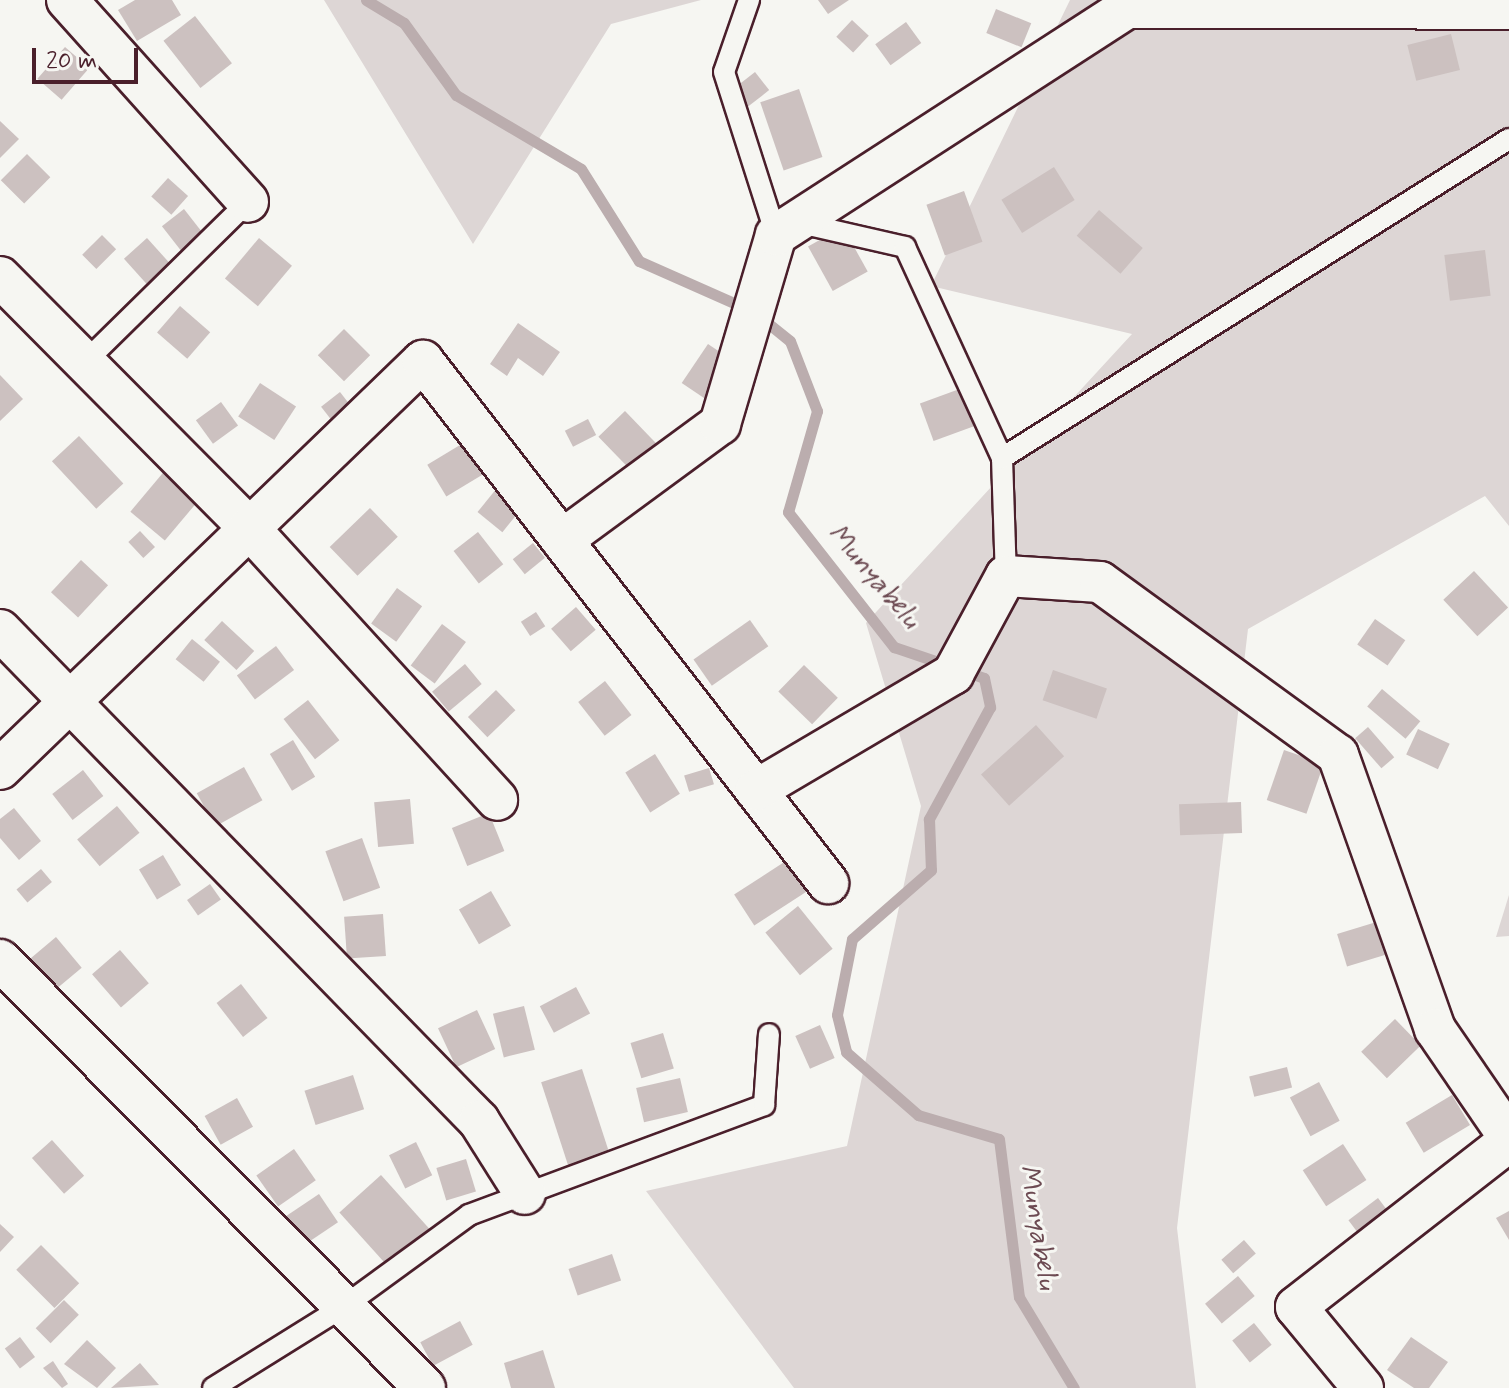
<!DOCTYPE html>
<html>
<head>
<meta charset="utf-8">
<style>
  body { margin:0 }
  #map { position:relative; width:1509px; height:1388px; overflow:hidden; background:#f6f6f2; font-family:Mynerve,sans-serif }
  div>[style] { position:absolute }
  .green>* { inset:0; background:#ddd6d5 }
  .stream>* { height:11px; margin:-5.5px; padding:0 5.5px; transform-origin:5.5px; border-radius:5.5px; background:#bbadae }
  .building>* { inset:0; background:#ccc1c0; transform-origin:0 0 }
  .roads { filter:drop-shadow(2px 0 #4a1f2b) drop-shadow(-2px 0 #4a1f2b) drop-shadow(0 2px #4a1f2b) drop-shadow(0 -2px #4a1f2b) }
  .service>* { height:20px; margin:-10px; padding:0 10px; transform-origin:10px; border-radius:10px; background:#f6f6f2 }
  .minor>* { height:40px; margin:-20px; padding:0 20px; transform-origin:20px; border-radius:20px; background:#f6f6f2 }
  span { translate:-50% -50%; white-space:nowrap; text-align:center; line-height:1.15; -webkit-text-stroke:6px #f6f6f2; paint-order:stroke }
  .water-label { font-size:28px; color:#6c4a52; font-style:italic }
  .scale { position:absolute; left:32px; top:48px; width:106px; height:36px; box-sizing:border-box; border:4px solid #4a1f2b; border-top:0; padding-left:10px; font-size:24px; line-height:28px; white-space:nowrap; color:#4a1f2b; -webkit-text-stroke:6px #f6f6f2; paint-order:stroke }
</style>
</head>
<body>
<div id="map">
  <div class="green">
    <i style="clip-path:polygon(324px 0,701px 0,611px 24px,473px 244px)"></i>
    <i style="clip-path:polygon(1070px 0,1509px 0,1509px 526px,1485px 496px,1248px 629px,1177px 1228px,1196px 1388px,794px 1388px,646px 1191px,847px 1146px,921px 806px,866px 623px,1132px 334px,931px 286px)"></i>
    <i style="clip-path:polygon(1509px 895px,1509px 936px,1496px 937px)"></i>
  </div>
  <div class="stream">
    <i style="left:366px;top:0;width:44px;rotate:31.2deg"></i>
    <i style="left:404px;top:23px;width:89px;rotate:54.2deg"></i>
    <i style="left:456px;top:95px;width:145px;rotate:30.6deg"></i>
    <i style="left:581px;top:169px;width:109px;rotate:57.8deg"></i>
    <i style="left:639px;top:261px;width:126px;rotate:23.9deg"></i>
    <i style="left:754px;top:312px;width:46px;rotate:38.9deg"></i>
    <i style="left:790px;top:341px;width:75px;rotate:68.9deg"></i>
    <i style="left:817px;top:411px;width:105px;rotate:106deg"></i>
    <i style="left:788px;top:512px;width:172px;rotate:51.9deg"></i>
    <i style="left:894px;top:647px;width:56px;rotate:18.8deg"></i>
    <i style="left:964px;top:671px;width:21px;rotate:19deg"></i>
    <i style="left:984px;top:678px;width:30px;rotate:78deg"></i>
    <i style="left:990px;top:707px;width:128px;rotate:118.6deg"></i>
    <i style="left:929px;top:819px;width:51px;rotate:87.8deg"></i>
    <i style="left:931px;top:870px;width:105px;rotate:138.9deg"></i>
    <i style="left:852px;top:939px;width:77px;rotate:101.2deg"></i>
    <i style="left:837px;top:1015px;width:38px;rotate:76deg"></i>
    <i style="left:846px;top:1052px;width:96px;rotate:41.2deg"></i>
    <i style="left:918px;top:1115px;width:84px;rotate:16.5deg"></i>
    <i style="left:999px;top:1139px;width:159px;rotate:82.8deg"></i>
    <i style="left:1019px;top:1297px;width:106px;rotate:58.9deg"></i>
  </div>
  <div class="building">
    <i style="clip-path:polygon(135px 0,172px 0,181px 15px,137px 41px,118px 10px)"></i>
    <i style="clip-path:polygon(818px 0,849px 0,828px 14px)"></i>
    <i style="left:996px;top:9px;width:38px;height:26px;rotate:22deg"></i>
    <i style="left:195px;top:16px;width:60px;height:40px;rotate:52deg"></i>
    <i style="left:852px;top:20px;width:23px;height:23px;rotate:43deg"></i>
    <i style="left:906px;top:22px;width:26px;height:38px;rotate:54deg"></i>
    <i style="left:1451px;top:34px;width:37px;height:45px;rotate:76deg"></i>
    <i style="left:65px;top:47px;width:32px;height:42px;rotate:41deg"></i>
    <i style="left:755px;top:72px;width:23px;height:28px;rotate:52deg"></i>
    <i style="left:799px;top:89px;width:72px;height:41px;rotate:71deg"></i>
    <i style="clip-path:polygon(0 121px,19px 139px,0 158px)"></i>
    <i style="left:27px;top:154px;width:33px;height:37px;rotate:45deg"></i>
    <i style="left:1054px;top:167px;width:39px;height:62px;rotate:58deg"></i>
    <i style="left:168px;top:178px;width:27px;height:25px;rotate:42deg"></i>
    <i style="left:964px;top:191px;width:54px;height:40px;rotate:70deg"></i>
    <i style="left:184px;top:209px;width:39px;height:28px;rotate:52deg"></i>
    <i style="left:1099px;top:210px;width:58px;height:34px;rotate:41deg"></i>
    <i style="left:843px;top:227px;width:51px;height:40px;rotate:61deg"></i>
    <i style="left:102px;top:235px;width:20px;height:28px;rotate:45deg"></i>
    <i style="left:147px;top:238px;width:46px;height:31px;rotate:48deg"></i>
    <i style="left:259px;top:238px;width:43px;height:53px;rotate:40deg"></i>
    <i style="left:1485px;top:250px;width:46px;height:41px;rotate:83deg"></i>
    <i style="left:180px;top:306px;width:40px;height:35px;rotate:41deg"></i>
    <i style="clip-path:polygon(518px 323px,560px 352px,543px 376px,518px 358px,507px 376px,490px 364px)"></i>
    <i style="left:344px;top:329px;width:37px;height:37px;rotate:45deg"></i>
    <i style="left:708px;top:344px;width:47px;height:47px;rotate:34deg"></i>
    <i style="clip-path:polygon(0 375px,23px 399px,0 421px)"></i>
    <i style="left:260px;top:383px;width:43px;height:40px;rotate:33deg"></i>
    <i style="left:965px;top:387px;width:40px;height:48px;rotate:70deg"></i>
    <i style="left:340px;top:392px;width:18px;height:24px;rotate:52deg"></i>
    <i style="left:221px;top:402px;width:29px;height:31px;rotate:54deg"></i>
    <i style="left:625px;top:411px;width:52px;height:37px;rotate:46deg"></i>
    <i style="left:588px;top:419px;width:18px;height:26px;rotate:63deg"></i>
    <i style="left:79px;top:436px;width:65px;height:37px;rotate:47deg"></i>
    <i style="left:465px;top:442px;width:37px;height:44px;rotate:59deg"></i>
    <i style="left:167px;top:468px;width:45px;height:57px;rotate:40deg"></i>
    <i style="left:497px;top:488px;width:32px;height:31px;rotate:39deg"></i>
    <i style="left:370px;top:508px;width:40px;height:56px;rotate:46deg"></i>
    <i style="left:140px;top:531px;width:22px;height:16px;rotate:47deg"></i>
    <i style="left:478px;top:532px;width:41px;height:31px;rotate:52deg"></i>
    <i style="left:533px;top:543px;width:19px;height:26px;rotate:51deg"></i>
    <i style="left:81px;top:560px;width:37px;height:44px;rotate:43deg"></i>
    <i style="left:1474px;top:571px;width:50px;height:42px;rotate:47deg"></i>
    <i style="left:397px;top:588px;width:31px;height:44px;rotate:36deg"></i>
    <i style="left:576px;top:607px;width:30px;height:33px;rotate:49deg"></i>
    <i style="left:536px;top:612px;width:17px;height:18px;rotate:57deg"></i>
    <i style="left:1375px;top:619px;width:37px;height:31px;rotate:35deg"></i>
    <i style="left:750px;top:620px;width:32px;height:69px;rotate:55deg"></i>
    <i style="left:222px;top:621px;width:44px;height:26px;rotate:43deg"></i>
    <i style="left:442px;top:624px;width:30px;height:52px;rotate:37deg"></i>
    <i style="left:192px;top:639px;width:36px;height:26px;rotate:39deg"></i>
    <i style="left:276px;top:646px;width:30px;height:49px;rotate:53deg"></i>
    <i style="left:465px;top:664px;width:26px;height:43px;rotate:50deg"></i>
    <i style="left:804px;top:665px;width:47px;height:37px;rotate:44deg"></i>
    <i style="left:1053px;top:670px;width:57px;height:32px;rotate:19deg"></i>
    <i style="left:605px;top:681px;width:43px;height:34px;rotate:52deg"></i>
    <i style="left:1382px;top:689px;width:50px;height:23px;rotate:40deg"></i>
    <i style="left:496px;top:690px;width:28px;height:39px;rotate:46deg"></i>
    <i style="left:308px;top:700px;width:51px;height:31px;rotate:52deg"></i>
    <i style="left:1036px;top:725px;width:42px;height:74px;rotate:48deg"></i>
    <i style="left:1368px;top:727px;width:40px;height:17px;rotate:49deg"></i>
    <i style="left:1418px;top:729px;width:35px;height:28px;rotate:25deg"></i>
    <i style="left:293px;top:740px;width:43px;height:27px;rotate:59deg"></i>
    <i style="left:1284px;top:750px;width:42px;height:53px;rotate:19deg"></i>
    <i style="left:655px;top:754px;width:47px;height:35px;rotate:58deg"></i>
    <i style="left:244px;top:767px;width:38px;height:54px;rotate:61deg"></i>
    <i style="left:709px;top:768px;width:17px;height:26px;rotate:73deg"></i>
    <i style="left:83px;top:770px;width:33px;height:39px;rotate:52deg"></i>
    <i style="left:410px;top:799px;width:45px;height:36px;rotate:85deg"></i>
    <i style="left:1241px;top:802px;width:31px;height:62px;rotate:88deg"></i>
    <i style="left:117px;top:806px;width:35px;height:52px;rotate:50deg"></i>
    <i style="clip-path:polygon(14px 808px,41px 841px,19px 860px,0 838px,0 819px)"></i>
    <i style="left:489px;top:813px;width:41px;height:40px;rotate:68deg"></i>
    <i style="left:362px;top:838px;width:53px;height:39px;rotate:70deg"></i>
    <i style="left:163px;top:855px;width:35px;height:28px;rotate:59deg"></i>
    <i style="left:792px;top:857px;width:37px;height:69px;rotate:57deg"></i>
    <i style="left:41px;top:869px;width:17px;height:32px;rotate:50deg"></i>
    <i style="left:210px;top:884px;width:19px;height:28px;rotate:55deg"></i>
    <i style="left:491px;top:891px;width:40px;height:37px;rotate:60deg"></i>
    <i style="left:798px;top:906px;width:55px;height:42px;rotate:51deg"></i>
    <i style="left:383px;top:914px;width:42px;height:39px;rotate:86deg"></i>
    <i style="left:1383px;top:920px;width:34px;height:48px;rotate:73deg"></i>
    <i style="left:56px;top:937px;width:40px;height:36px;rotate:50deg"></i>
    <i style="left:120px;top:950px;width:44px;height:37px;rotate:49deg"></i>
    <i style="left:241px;top:984px;width:43px;height:31px;rotate:52deg"></i>
    <i style="left:576px;top:987px;width:30px;height:41px;rotate:62deg"></i>
    <i style="left:524px;top:1006px;width:45px;height:32px;rotate:76deg"></i>
    <i style="left:477px;top:1010px;width:43px;height:43px;rotate:65deg"></i>
    <i style="left:1395px;top:1019px;width:37px;height:47px;rotate:46deg"></i>
    <i style="left:820px;top:1025px;width:36px;height:27px;rotate:66deg"></i>
    <i style="left:663px;top:1033px;width:37px;height:34px;rotate:73deg"></i>
    <i style="left:1287px;top:1067px;width:21px;height:39px;rotate:76deg"></i>
    <i style="left:582px;top:1069px;width:91px;height:43px;rotate:72deg"></i>
    <i style="left:353px;top:1075px;width:36px;height:51px;rotate:72deg"></i>
    <i style="left:680px;top:1078px;width:35px;height:45px;rotate:77deg"></i>
    <i style="left:1319px;top:1082px;width:44px;height:33px;rotate:62deg"></i>
    <i style="left:1452px;top:1095px;width:35px;height:54px;rotate:59deg"></i>
    <i style="left:237px;top:1098px;width:33px;height:37px;rotate:61deg"></i>
    <i style="left:52px;top:1140px;width:48px;height:27px;rotate:48deg"></i>
    <i style="left:416px;top:1142px;width:37px;height:30px;rotate:64deg"></i>
    <i style="left:1343px;top:1144px;width:43px;height:48px;rotate:57deg"></i>
    <i style="left:294px;top:1149px;width:38px;height:46px;rotate:55deg"></i>
    <i style="left:466px;top:1159px;width:34px;height:31px;rotate:73deg"></i>
    <i style="left:381px;top:1175px;width:87px;height:56px;rotate:48deg"></i>
    <i style="left:319px;top:1194px;width:34px;height:44px;rotate:56deg"></i>
    <i style="left:1378px;top:1198px;width:34px;height:37px;rotate:53deg"></i>
    <i style="clip-path:polygon(1509px 1211px,1509px 1240px,1496px 1218px)"></i>
    <i style="clip-path:polygon(0 1224px,14px 1237px,0 1252px)"></i>
    <i style="left:1244px;top:1240px;width:18px;height:30px;rotate:49deg"></i>
    <i style="left:41px;top:1245px;width:54px;height:35px;rotate:45deg"></i>
    <i style="left:612px;top:1254px;width:28px;height:46px;rotate:71deg"></i>
    <i style="left:1238px;top:1276px;width:26px;height:43px;rotate:50deg"></i>
    <i style="left:64px;top:1300px;width:21px;height:40px;rotate:45deg"></i>
    <i style="left:460px;top:1321px;width:27px;height:45px;rotate:62deg"></i>
    <i style="left:1254px;top:1323px;width:28px;height:28px;rotate:51deg"></i>
    <i style="left:20px;top:1337px;width:25px;height:19px;rotate:53deg"></i>
    <i style="clip-path:polygon(1411px 1337px,1448px 1362px,1429px 1388px,1414px 1388px,1387px 1370px)"></i>
    <i style="clip-path:polygon(87px 1340px,116px 1368px,97px 1388px,64px 1364px)"></i>
    <i style="clip-path:polygon(543px 1350px,555px 1388px,511px 1388px,504px 1363px)"></i>
    <i style="clip-path:polygon(53px 1361px,68px 1384px,62px 1388px,43px 1368px)"></i>
    <i style="clip-path:polygon(140px 1363px,159px 1385px,111px 1388px)"></i>
  </div>
  <div class="roads">
    <div class="service">
      <i style="left:749px;top:0;width:76px;rotate:109.1deg"></i>
      <i style="left:724px;top:72px;width:171px;rotate:72.3deg"></i>
      <i style="left:800px;top:223px;width:108px;rotate:12.9deg"></i>
      <i style="left:905px;top:247px;width:232px;rotate:65.3deg"></i>
      <i style="left:1002px;top:458px;width:118px;rotate:88.1deg"></i>
      <i style="left:85px;top:362px;width:228px;rotate:-44.5deg"></i>
      <i style="left:1002px;top:458px;width:599px;rotate:-32.18deg"></i>
      <i style="left:213px;top:1388px;width:153px;rotate:-31.9deg"></i>
      <i style="left:343px;top:1307px;width:156px;rotate:-36.1deg"></i>
      <i style="left:469px;top:1215px;width:315px;rotate:-20.4deg"></i>
      <i style="left:764px;top:1105px;width:71px;rotate:-86deg"></i>
    </div>
    <div class="minor">
      <i style="left:67px;top:0;width:271px;rotate:48.1deg"></i>
      <i style="left:0;top:277px;width:354px;rotate:45.2deg"></i>
      <i style="left:249px;top:528px;width:368px;rotate:47.6deg"></i>
      <i style="left:562px;top:540px;width:196px;rotate:-36.3deg"></i>
      <i style="left:720px;top:424px;width:197px;rotate:-73.5deg"></i>
      <i style="left:776px;top:235px;width:418px;rotate:-32.9deg"></i>
      <i style="left:1127px;top:8px;width:382px;rotate:0.1deg"></i>
      <i style="left:0;top:630px;width:686px;rotate:45.71deg"></i>
      <i style="left:479px;top:1121px;width:86px;rotate:57.8deg"></i>
      <i style="left:0;top:769px;width:588px;rotate:-43.97deg"></i>
      <i style="left:423px;top:361px;width:661px;rotate:52.19deg"></i>
      <i style="left:756px;top:790px;width:229px;rotate:-30.5deg"></i>
      <i style="left:953px;top:674px;width:111px;rotate:-61.6deg"></i>
      <i style="left:1006px;top:576px;width:94px;rotate:3.7deg"></i>
      <i style="left:1100px;top:582px;width:294px;rotate:36deg"></i>
      <i style="left:1338px;top:755px;width:291px;rotate:70.5deg"></i>
      <i style="left:1435px;top:1029px;width:131px;rotate:55.6deg"></i>
      <i style="left:0;top:960px;width:603px;rotate:45.2deg"></i>
      <i style="left:1363px;top:1388px;width:105px;rotate:-129.6deg"></i>
      <i style="left:1296px;top:1307px;width:270px;rotate:-37.9deg"></i>
    </div>
  </div>
  <div class="water-label">
    <span style="left:873px;top:577px;rotate:50deg">Munyabelu</span>
    <span style="left:1037px;top:1227px;rotate:81deg">Munyabelu</span>
  </div>
  <div class="scale">20 m</div>
</div>
</body>
</html>
